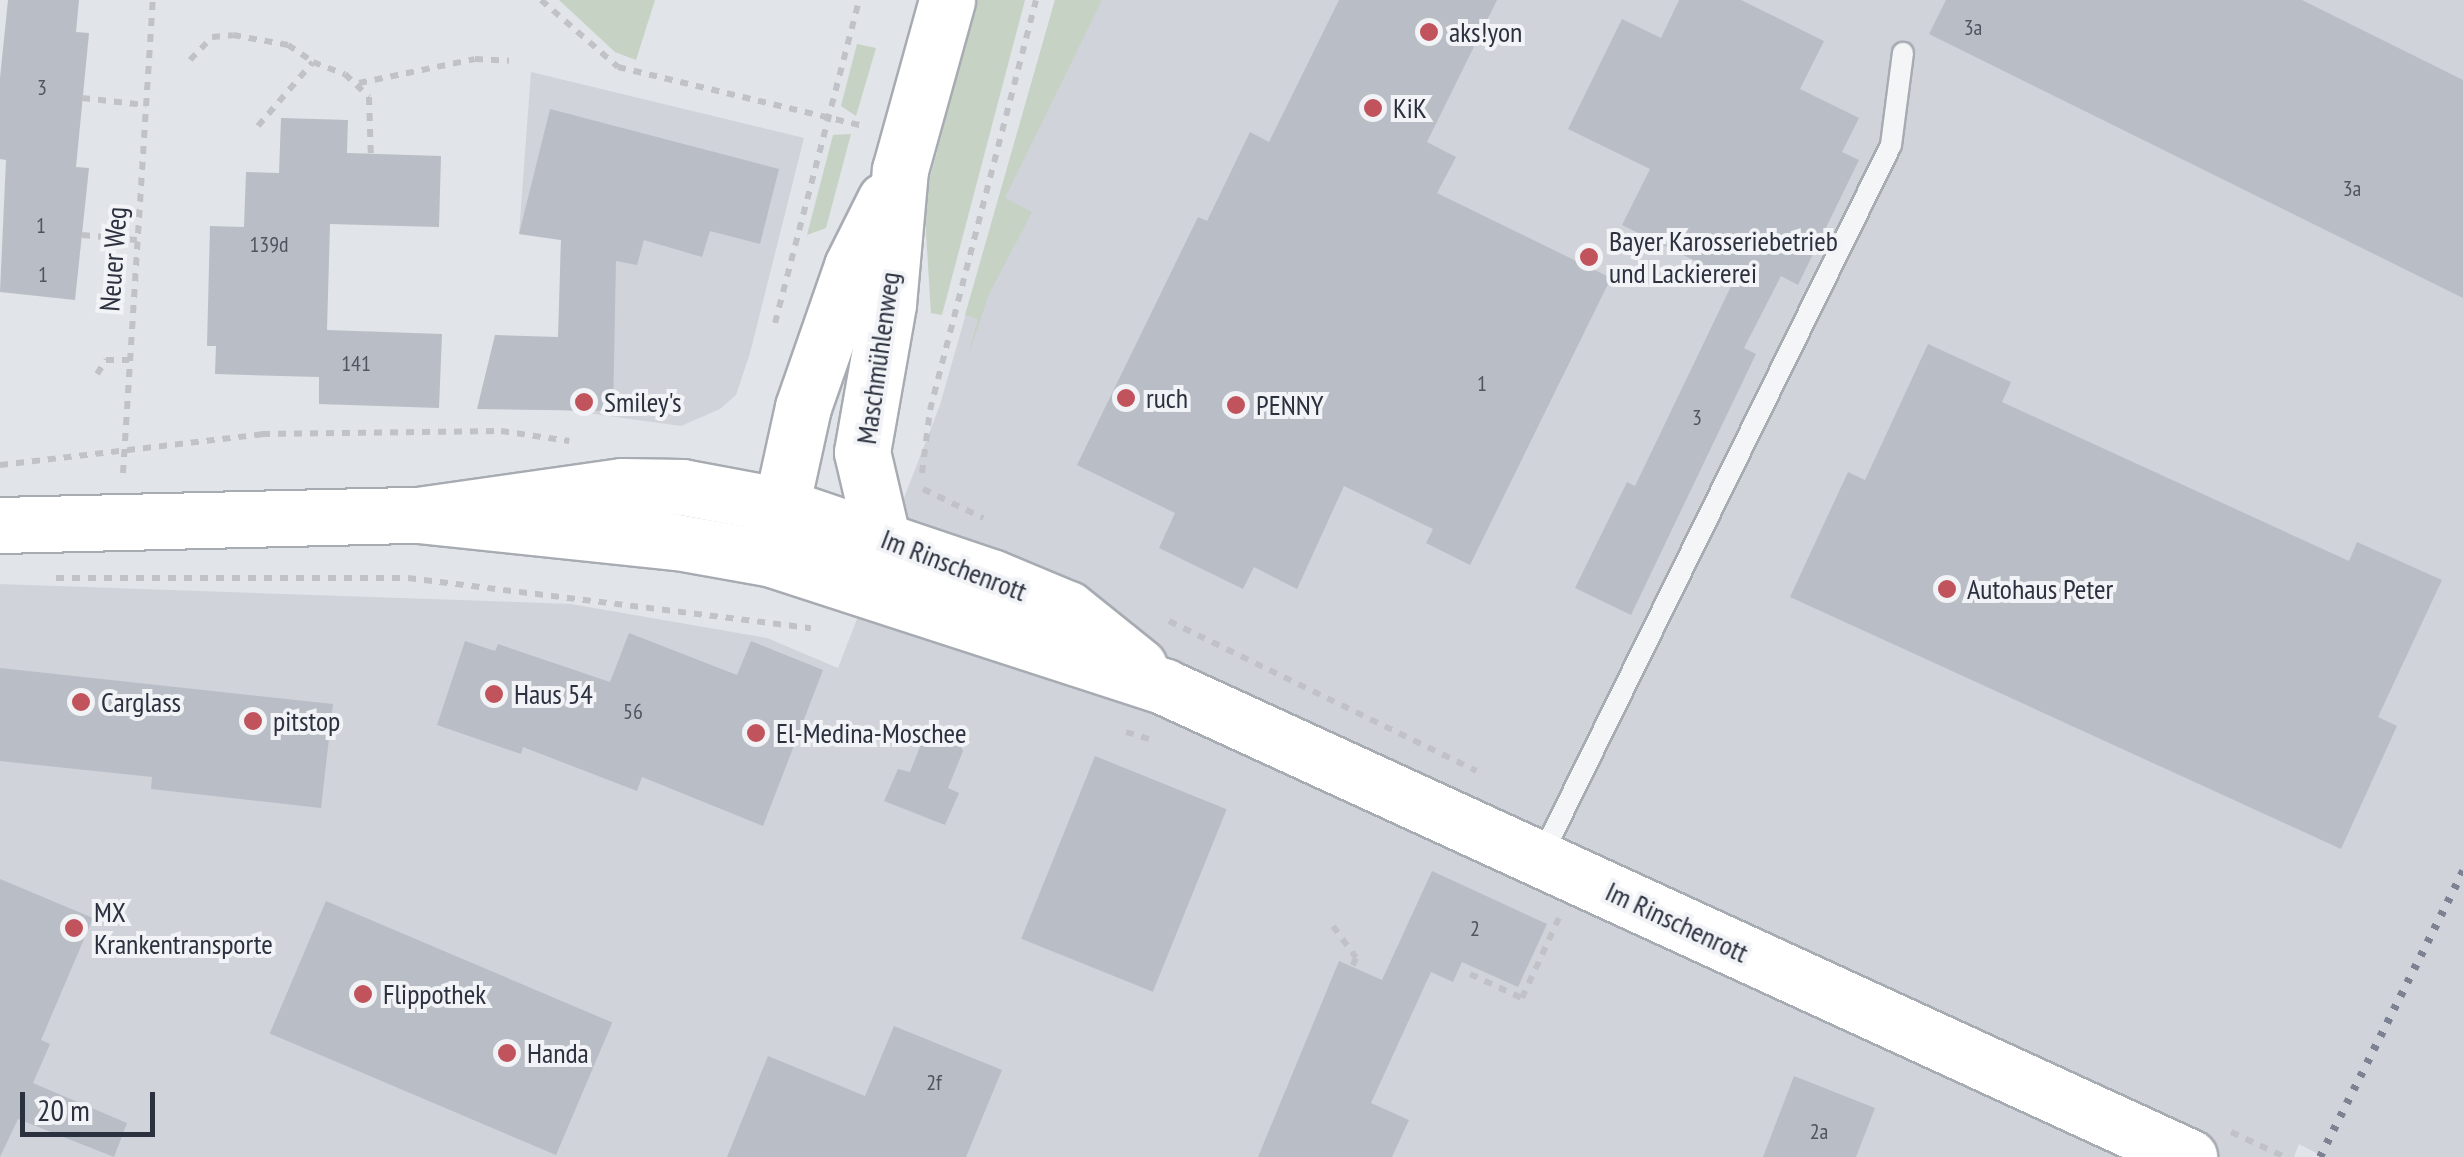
<!DOCTYPE html>
<html>
<head>
<meta charset="utf-8">
<style>
  body { margin:0 }
  #map { position:relative; width:2463px; height:1157px; overflow:hidden; background:#e1e4e8; font-family:"PT Sans Narrow",sans-serif }
  div>[style] { position:absolute }
  .built>* { inset:0; background:#d0d3da }
  .green>* { inset:0; background:#c6d2c3 }
  .building>* { inset:0; background:#b9bdc5; transform-origin:0 0 }
  .path>* { height:6px; margin-top:-3px; transform-origin:0; background:repeating-linear-gradient(90deg,#c0c2c7 0 8px,transparent 0 16px) }
  .roads { filter:drop-shadow(2px 0 #a7abb2) drop-shadow(-2px 0 #a7abb2) drop-shadow(0 2px #a7abb2) drop-shadow(0 -2px #a7abb2) }
  .lane>* { height:20px; margin:-10px; padding:0 10px; transform-origin:10px; border-radius:10px; background:#f4f5f7 }
  .secondary>* { height:55px; margin:-27.5px; padding:0 27.5px; transform-origin:27.5px; border-radius:27.5px; background:#fff }
  .rail>* { height:8px; margin-top:-4px; transform-origin:0; background:repeating-linear-gradient(90deg,#7c8291 0 5px,transparent 0 15px) }
  .dots>* { width:28px; height:28px; translate:-50% -50%; box-sizing:border-box; border:5px solid #f1f3f6; border-radius:50% }
  span { translate:-50% -50%; white-space:nowrap; text-align:center; line-height:1.15; -webkit-text-stroke:8px #f1f3f6; paint-order:stroke }
  .number-label { font-size:22px; color:#4e5460 }
  .number-label span { -webkit-text-stroke-width:0 }
  .poi-label { font-size:28px; color:#2b313f }
  .left { translate:0 -50%; text-align:left }
  .street-label { font-size:28px; color:#2b313f }
  .scale { position:absolute; left:20px; top:1092px; width:135px; height:45px; box-sizing:border-box; border:5px solid #2b313f; border-top:0; padding-left:12px; font-size:30px; line-height:35px; white-space:nowrap; color:#2b313f; -webkit-text-stroke:8px #f1f3f6; paint-order:stroke }
</style>
</head>
<body>
<div id="map">
  <div class="built">
    <i style="clip-path:polygon(1055px 0,2463px 0,2463px 1157px,2324px 1157px,2299px 1144px,2294px 1157px,0 1157px,0 584px,571px 604px,767px 638px,838px 668px,940px 405px)"></i>
    <i style="clip-path:polygon(531px 72px,804px 138px,750px 353px,736px 395px,720px 409px,681px 426px,557px 409px,561px 240px,519px 234px)"></i>
  </div>
  <div class="green">
    <i style="clip-path:polygon(559px 0,655px 0,636px 60px,615px 52px)"></i>
    <i style="clip-path:polygon(977px 0,1025px 0,942px 315px,931px 313px,924px 201px)"></i>
    <i style="clip-path:polygon(1055px 0,1102px 0,1005px 198px,1032px 212px,989px 294px,967px 359px,978px 319px,965px 315px)"></i>
    <i style="clip-path:polygon(857px 44px,876px 48px,856px 116px,841px 106px)"></i>
    <i style="clip-path:polygon(851px 134px,826px 228px,807px 235px,833px 135px)"></i>
  </div>
  <div class="building">
    <i style="clip-path:polygon(8px 0,79px 0,76px 32px,89px 33px,76px 167px,89px 168px,75px 300px,0 292px,6px 160px,0 159px,0 78px)"></i>
    <i style="clip-path:polygon(1339px 0,1497px 0,1427px 142px,1456px 157px,1437px 193px,1611px 278px,1470px 565px,1426px 543px,1433px 529px,1344px 486px,1297px 589px,1254px 567px,1243px 589px,1159px 548px,1175px 513px,1077px 465px,1198px 217px,1207px 221px,1250px 132px,1269px 142px)"></i>
    <i style="clip-path:polygon(1679px 0,1741px 0,1824px 41px,1800px 89px,1859px 118px,1842px 152px,1859px 160px,1798px 285px,1781px 276px,1744px 348px,1756px 354px,1631px 615px,1575px 588px,1627px 482px,1635px 486px,1734px 280px,1622px 225px,1650px 169px,1568px 129px,1622px 19px,1661px 38px)"></i>
    <i style="clip-path:polygon(1946px 0,2302px 0,2463px 80px,2463px 298px,1929px 34px)"></i>
    <i style="clip-path:polygon(550px 109px,779px 169px,760px 244px,710px 231px,702px 257px,644px 240px,637px 265px,616px 261px,613px 411px,477px 409px,495px 335px,558px 337px,561px 240px,519px 234px)"></i>
    <i style="clip-path:polygon(281px 118px,348px 120px,347px 153px,441px 156px,439px 227px,330px 224px,327px 330px,442px 334px,439px 408px,319px 404px,319px 377px,215px 374px,216px 346px,207px 346px,210px 226px,244px 227px,246px 172px,279px 173px)"></i>
    <i style="clip-path:polygon(1928px 344px,2011px 382px,2002px 402px,2349px 561px,2357px 542px,2442px 580px,2378px 717px,2397px 726px,2341px 849px,1790px 597px,1848px 472px,1865px 480px)"></i>
    <i style="clip-path:polygon(629px 633px,737px 675px,751px 641px,823px 670px,763px 826px,642px 777px,637px 791px,523px 747px,521px 754px,437px 725px,465px 641px,495px 651px,498px 644px,610px 682px)"></i>
    <i style="clip-path:polygon(0 668px,333px 704px,321px 808px,151px 789px,152px 777px,0 761px)"></i>
    <i style="clip-path:polygon(940px 730px,956px 736px,963px 751px,948px 788px,959px 793px,945px 825px,884px 801px,898px 769px,910px 772px,923px 739px)"></i>
    <i style="left:1095px;top:756px;width:142px;height:197px;rotate:22deg"></i>
    <i style="clip-path:polygon(1432px 871px,1547px 924px,1518px 987px,1462px 962px,1453px 982px,1431px 972px,1371px 1103px,1409px 1120px,1392px 1157px,1258px 1157px,1339px 961px,1382px 980px)"></i>
    <i style="clip-path:polygon(0 879px,93px 918px,41px 1040px,50px 1044px,33px 1083px,127px 1123px,114px 1157px,18px 1119px,0 1157px)"></i>
    <i style="left:326px;top:901px;width:311px;height:144px;rotate:23deg"></i>
    <i style="clip-path:polygon(894px 1026px,1002px 1070px,966px 1157px,727px 1157px,768px 1056px,865px 1096px)"></i>
    <i style="clip-path:polygon(1794px 1076px,1875px 1108px,1856px 1157px,1763px 1157px)"></i>
  </div>
  <div class="path">
    <i style="left:541px;top:0;width:102px;rotate:41deg"></i>
    <i style="left:618px;top:67px;width:253px;rotate:13.5deg"></i>
    <i style="left:190px;top:60px;width:32px;rotate:-46deg"></i>
    <i style="left:212px;top:37px;width:21px;rotate:-5deg"></i>
    <i style="left:233px;top:35px;width:56px;rotate:10.3deg"></i>
    <i style="left:288px;top:45px;width:30px;rotate:34deg"></i>
    <i style="left:359px;top:83px;width:118px;rotate:-11.7deg"></i>
    <i style="left:475px;top:59px;width:34px;rotate:3deg"></i>
    <i style="left:82px;top:98px;width:64px;rotate:6.2deg"></i>
    <i style="left:258px;top:126px;width:84px;rotate:-49.3deg"></i>
    <i style="left:313px;top:62px;width:34px;rotate:21deg"></i>
    <i style="left:345px;top:74px;width:33px;rotate:44deg"></i>
    <i style="left:369px;top:97px;width:63px;rotate:88.2deg"></i>
    <i style="left:82px;top:235px;width:55px;rotate:5.2deg"></i>
    <i style="left:775px;top:323px;width:334px;rotate:-75.4deg"></i>
    <i style="left:97px;top:374px;width:17px;rotate:-57deg"></i>
    <i style="left:106px;top:360px;width:23px"></i>
    <i style="left:0;top:465px;width:264px;rotate:-6.7deg"></i>
    <i style="left:262px;top:434px;width:239px;rotate:-0.7deg"></i>
    <i style="left:501px;top:431px;width:69px;rotate:8.4deg"></i>
    <i style="left:123px;top:473px;width:474px;rotate:-86.4deg"></i>
    <i style="left:922px;top:473px;width:64px;rotate:-82.8deg"></i>
    <i style="left:930px;top:410px;width:423px;rotate:-75.5deg"></i>
    <i style="left:923px;top:489px;width:67px;rotate:25.8deg"></i>
    <i style="left:56px;top:578px;width:352px"></i>
    <i style="left:408px;top:578px;width:406px;rotate:7.1deg"></i>
    <i style="left:1169px;top:621px;width:342px;rotate:26deg"></i>
    <i style="left:1126px;top:732px;width:27px;rotate:17deg"></i>
    <i style="left:1333px;top:926px;width:39px;rotate:54deg"></i>
    <i style="left:1356px;top:958px;width:10px;rotate:114deg"></i>
    <i style="left:1470px;top:974px;width:57px;rotate:24.8deg"></i>
    <i style="left:1522px;top:998px;width:88px;rotate:-65.2deg"></i>
    <i style="left:2231px;top:1132px;width:60px;rotate:24.8deg"></i>
  </div>
  <div class="roads">
    <div class="lane">
      <i style="left:1541px;top:857px;width:793px;rotate:-63.82deg"></i>
      <i style="left:1891px;top:145px;width:93px;rotate:-82.6deg"></i>
    </div>
    <div class="secondary">
      <i style="left:418px;top:515px;width:260px;rotate:6deg"></i>
      <i style="left:677px;top:542px;width:97px;rotate:10.1deg"></i>
      <i style="left:772px;top:559px;width:413px;rotate:18deg"></i>
      <i style="left:1165px;top:687px;width:1127px;rotate:24.65deg"></i>
      <i style="left:0;top:525px;width:418px;rotate:-1.4deg"></i>
      <i style="left:418px;top:515px;width:206px;rotate:-8.1deg"></i>
      <i style="left:622px;top:486px;width:60px;rotate:1deg"></i>
      <i style="left:682px;top:487px;width:98px;rotate:10.6deg"></i>
      <i style="left:778px;top:505px;width:225px;rotate:18.7deg"></i>
      <i style="left:991px;top:577px;width:83px;rotate:22.6deg"></i>
      <i style="left:1068px;top:609px;width:91px;rotate:38.8deg"></i>
      <i style="left:774px;top:539px;width:135px;rotate:-77.6deg"></i>
      <i style="left:803px;top:407px;width:149px;rotate:-70.8deg"></i>
      <i style="left:852px;top:266px;width:74px;rotate:-63.4deg"></i>
      <i style="left:889px;top:567px;width:118px;rotate:-103.2deg"></i>
      <i style="left:862px;top:452px;width:150px;rotate:-80deg"></i>
      <i style="left:888px;top:304px;width:135px;rotate:-84.9deg"></i>
      <i style="left:900px;top:170px;width:176px;rotate:-74.5deg"></i>
    </div>
  </div>
  <div class="rail">
    <i style="left:2320px;top:1157px;width:320px;rotate:-63.4deg"></i>
  </div>
  <div class="dots">
    <i style="left:1429px;top:32px;background:#c1535c"></i>
    <i style="left:1373px;top:108px;background:#c1535c"></i>
    <i style="left:1589px;top:257px;background:#c1535c"></i>
    <i style="left:1126px;top:398px;background:#c1535c"></i>
    <i style="left:584px;top:402px;background:#c1535c"></i>
    <i style="left:1236px;top:405px;background:#c1535c"></i>
    <i style="left:1947px;top:589px;background:#c1535c"></i>
    <i style="left:494px;top:694px;background:#c1535c"></i>
    <i style="left:81px;top:702px;background:#c1535c"></i>
    <i style="left:253px;top:721px;background:#c1535c"></i>
    <i style="left:756px;top:733px;background:#c1535c"></i>
    <i style="left:74px;top:928px;background:#c1535c"></i>
    <i style="left:363px;top:994px;background:#c1535c"></i>
    <i style="left:507px;top:1053px;background:#c1535c"></i>
  </div>
  <div class="number-label">
    <span style="left:1973px;top:28px">3a</span>
    <span style="left:42px;top:88px">3</span>
    <span style="left:2352px;top:189px">3a</span>
    <span style="left:41px;top:226px">1</span>
    <span style="left:269px;top:245px">139d</span>
    <span style="left:43px;top:275px">1</span>
    <span style="left:356px;top:364px">141</span>
    <span style="left:1482px;top:384px">1</span>
    <span style="left:1697px;top:418px">3</span>
    <span style="left:633px;top:712px">56</span>
    <span style="left:1475px;top:929px">2</span>
    <span style="left:934px;top:1083px">2f</span>
    <span style="left:1819px;top:1132px">2a</span>
  </div>
  <div class="poi-label">
    <span class="left" style="left:1449px;top:32px">aks!yon</span>
    <span class="left" style="left:1393px;top:108px">KiK</span>
    <span class="left" style="left:1609px;top:257px">Bayer Karosseriebetrieb<br>und Lackiererei</span>
    <span class="left" style="left:1146px;top:398px">ruch</span>
    <span class="left" style="left:604px;top:402px">Smiley's</span>
    <span class="left" style="left:1256px;top:405px">PENNY</span>
    <span class="left" style="left:1967px;top:589px">Autohaus Peter</span>
    <span class="left" style="left:514px;top:694px">Haus 54</span>
    <span class="left" style="left:101px;top:702px">Carglass</span>
    <span class="left" style="left:273px;top:721px">pitstop</span>
    <span class="left" style="left:776px;top:733px">El-Medina-Moschee</span>
    <span class="left" style="left:94px;top:928px">MX<br>Krankentransporte</span>
    <span class="left" style="left:383px;top:994px">Flippothek</span>
    <span class="left" style="left:527px;top:1053px">Handa</span>
  </div>
  <div class="street-label">
    <span style="left:113px;top:259px;rotate:-86deg">Neuer Weg</span>
    <span style="left:878px;top:358px;rotate:-82deg">Maschmühlenweg</span>
    <span style="left:954px;top:565px;rotate:21deg">Im Rinschenrott</span>
    <span style="left:1677px;top:922px;rotate:25deg">Im Rinschenrott</span>
  </div>
  <div class="scale">20 m</div>
</div>
</body>
</html>
